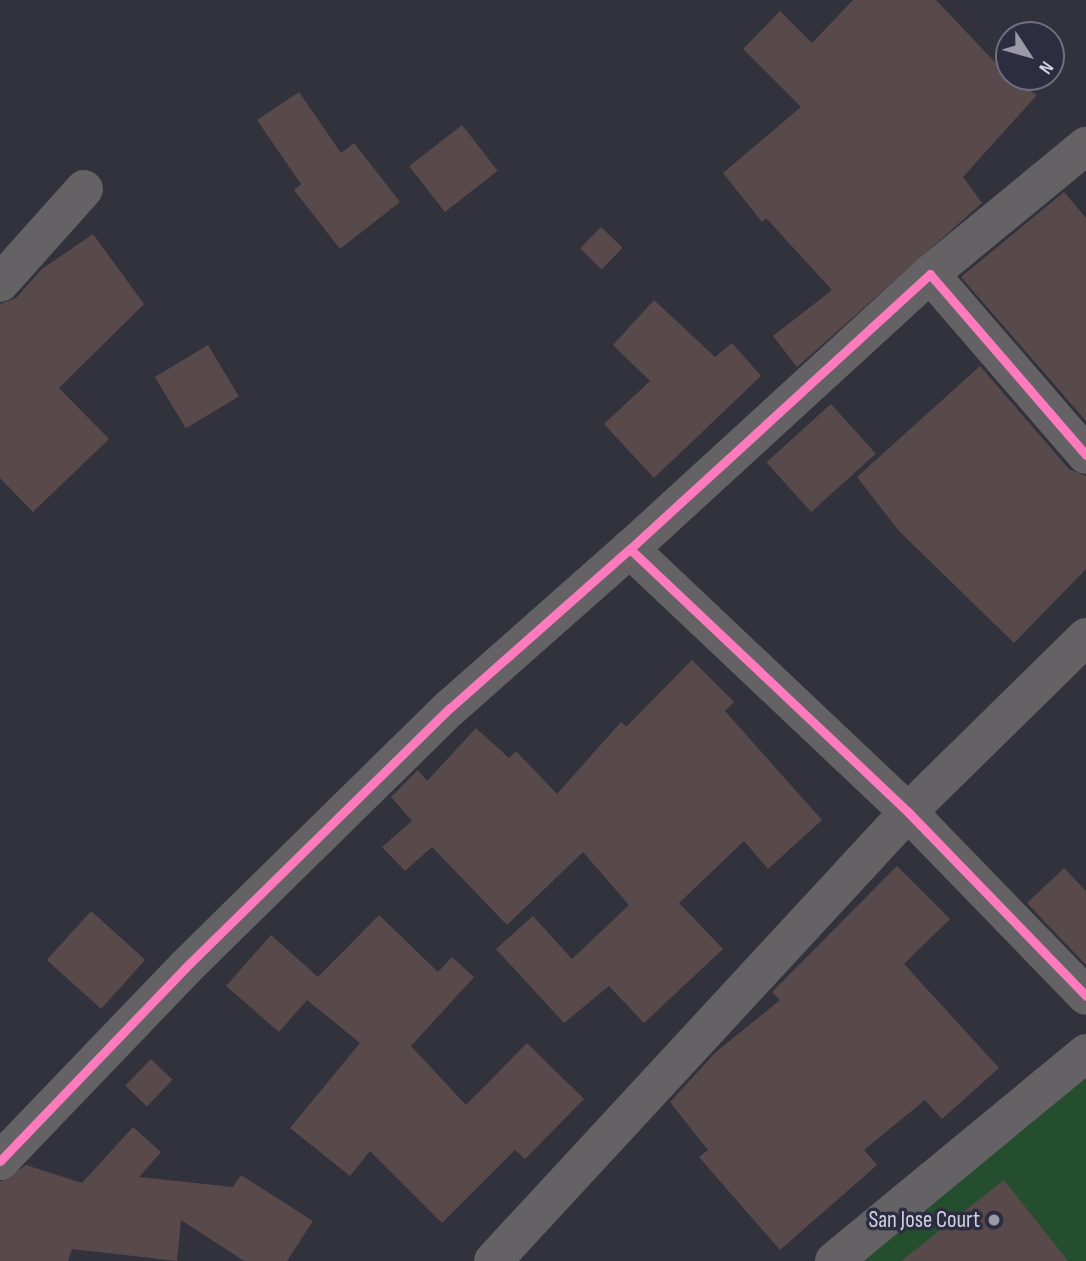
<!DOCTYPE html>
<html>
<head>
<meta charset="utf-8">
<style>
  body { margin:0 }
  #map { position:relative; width:1086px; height:1261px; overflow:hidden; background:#32323d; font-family:"Sofia Sans Condensed",sans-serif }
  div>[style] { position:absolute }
  .green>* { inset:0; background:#244e2d }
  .building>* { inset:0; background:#58494b; transform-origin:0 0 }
  .minor>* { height:38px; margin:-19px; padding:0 19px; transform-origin:19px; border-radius:19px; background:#656265 }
  .tertiary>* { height:38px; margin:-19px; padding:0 19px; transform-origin:19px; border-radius:19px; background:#656265 }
  .cycleway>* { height:9px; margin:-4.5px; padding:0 4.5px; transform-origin:4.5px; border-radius:4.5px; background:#fd7abc }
  .dots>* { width:19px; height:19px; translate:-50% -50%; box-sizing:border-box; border:4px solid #2d2d42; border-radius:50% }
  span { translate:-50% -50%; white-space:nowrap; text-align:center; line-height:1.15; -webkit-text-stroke:7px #2d2d42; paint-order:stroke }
  .poi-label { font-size:23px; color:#d1d2df }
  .right { translate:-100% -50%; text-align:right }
  .north { position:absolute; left:995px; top:21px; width:70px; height:70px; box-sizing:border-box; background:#2d2d42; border:2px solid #6f6f81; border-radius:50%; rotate:126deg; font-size:19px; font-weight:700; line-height:28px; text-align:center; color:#d1d2df }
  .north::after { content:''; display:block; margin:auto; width:24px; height:32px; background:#999aa6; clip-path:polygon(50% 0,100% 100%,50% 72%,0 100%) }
</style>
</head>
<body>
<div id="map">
  <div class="green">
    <i style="clip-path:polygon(1086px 1069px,1086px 1261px,855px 1261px)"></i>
  </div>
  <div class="building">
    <i style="clip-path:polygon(853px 0,936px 0,1009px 77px,1037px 95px,963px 177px,982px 203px,797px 367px,773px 336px,832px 290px,766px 218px,762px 222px,723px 173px,801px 107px,743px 49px,780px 11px,812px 43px)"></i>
    <i style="clip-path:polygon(299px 92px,341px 153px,354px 143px,400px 202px,340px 249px,294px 190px,301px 184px,257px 120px)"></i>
    <i style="left:462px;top:125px;width:58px;height:67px;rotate:52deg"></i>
    <i style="clip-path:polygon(1064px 192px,1086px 218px,1086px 421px,961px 277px)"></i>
    <i style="left:601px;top:227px;width:30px;height:30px;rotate:44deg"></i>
    <i style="clip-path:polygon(93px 234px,144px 304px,59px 388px,109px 439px,33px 512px,0 478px,0 304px,16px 298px,42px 269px)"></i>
    <i style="clip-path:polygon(654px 300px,715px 357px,732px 343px,761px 376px,654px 478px,604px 424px,650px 381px,613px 345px)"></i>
    <i style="left:208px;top:345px;width:60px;height:62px;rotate:59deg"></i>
    <i style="clip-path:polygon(980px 366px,1069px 469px,1086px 476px,1086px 569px,1014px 643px,899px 531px,857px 477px)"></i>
    <i style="left:831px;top:404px;width:67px;height:87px;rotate:48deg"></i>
    <i style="clip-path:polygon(692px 660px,734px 702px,725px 711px,822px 820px,768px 869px,744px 841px,679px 903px,723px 949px,644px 1023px,609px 986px,564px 1023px,496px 949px,533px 916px,572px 959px,629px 905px,583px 852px,507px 925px,432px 847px,405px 871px,382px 847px,412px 821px,391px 797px,418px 770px,427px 781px,476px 728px,509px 758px,516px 751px,557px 794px,621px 722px,626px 727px)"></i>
    <i style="clip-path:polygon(897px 866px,950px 919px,904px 964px,999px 1068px,942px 1119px,925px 1100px,864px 1150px,877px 1165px,780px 1250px,699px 1157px,708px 1150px,670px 1102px,716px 1052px,780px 1000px,772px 992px)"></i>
    <i style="clip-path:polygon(1064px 868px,1086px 891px,1086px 965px,1027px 903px)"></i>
    <i style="left:91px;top:911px;width:73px;height:66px;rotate:42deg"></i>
    <i style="clip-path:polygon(379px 915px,438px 972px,452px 957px,474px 977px,411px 1046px,466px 1105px,527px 1043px,584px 1099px,525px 1159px,515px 1150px,442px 1223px,370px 1151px,350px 1176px,290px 1128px,360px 1043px,307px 1000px,279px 1032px,226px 986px,271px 935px,318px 977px)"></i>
    <i style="left:151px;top:1059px;width:30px;height:37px;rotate:44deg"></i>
    <i style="clip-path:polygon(133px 1127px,161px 1152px,139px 1177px,233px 1187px,241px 1175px,313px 1221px,287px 1261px,244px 1261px,181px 1220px,177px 1261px,72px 1249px,68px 1261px,0 1261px,0 1182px,26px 1165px,82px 1183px)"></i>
    <i style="clip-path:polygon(1004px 1180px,1068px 1261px,901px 1261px)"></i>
  </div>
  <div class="minor">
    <i style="left:930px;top:274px;width:202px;rotate:-39.4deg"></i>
    <i style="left:0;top:283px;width:126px;rotate:-48.2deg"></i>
    <i style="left:0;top:1161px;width:267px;rotate:-46.2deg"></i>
    <i style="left:185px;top:968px;width:371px;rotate:-44.5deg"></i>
    <i style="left:450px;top:708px;width:240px;rotate:-41.5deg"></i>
    <i style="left:493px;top:1261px;width:611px;rotate:-47.25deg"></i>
    <i style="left:908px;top:812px;width:383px;rotate:-136.6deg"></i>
    <i style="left:630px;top:549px;width:407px;rotate:-42.5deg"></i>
    <i style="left:930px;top:274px;width:239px;rotate:49.2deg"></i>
  </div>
  <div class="tertiary">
    <i style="left:1086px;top:637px;width:250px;rotate:135.5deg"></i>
    <i style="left:908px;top:812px;width:256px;rotate:45.9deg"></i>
    <i style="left:834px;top:1261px;width:327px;rotate:-39.5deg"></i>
  </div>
  <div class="cycleway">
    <i style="left:1086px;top:455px;width:239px;rotate:-130.8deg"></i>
    <i style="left:930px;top:274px;width:407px;rotate:137.5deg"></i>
    <i style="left:630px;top:549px;width:383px;rotate:43.4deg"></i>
    <i style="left:908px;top:812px;width:256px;rotate:45.9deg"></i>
    <i style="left:0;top:1161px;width:267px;rotate:-46.2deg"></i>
    <i style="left:185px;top:968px;width:371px;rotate:-44.5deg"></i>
    <i style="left:450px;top:708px;width:240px;rotate:-41.5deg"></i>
  </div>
  <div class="dots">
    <i style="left:994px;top:1220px;background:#999aa6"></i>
  </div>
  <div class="poi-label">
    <span class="right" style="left:980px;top:1220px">San Jose Court</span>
  </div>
  <div class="north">N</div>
</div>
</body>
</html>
